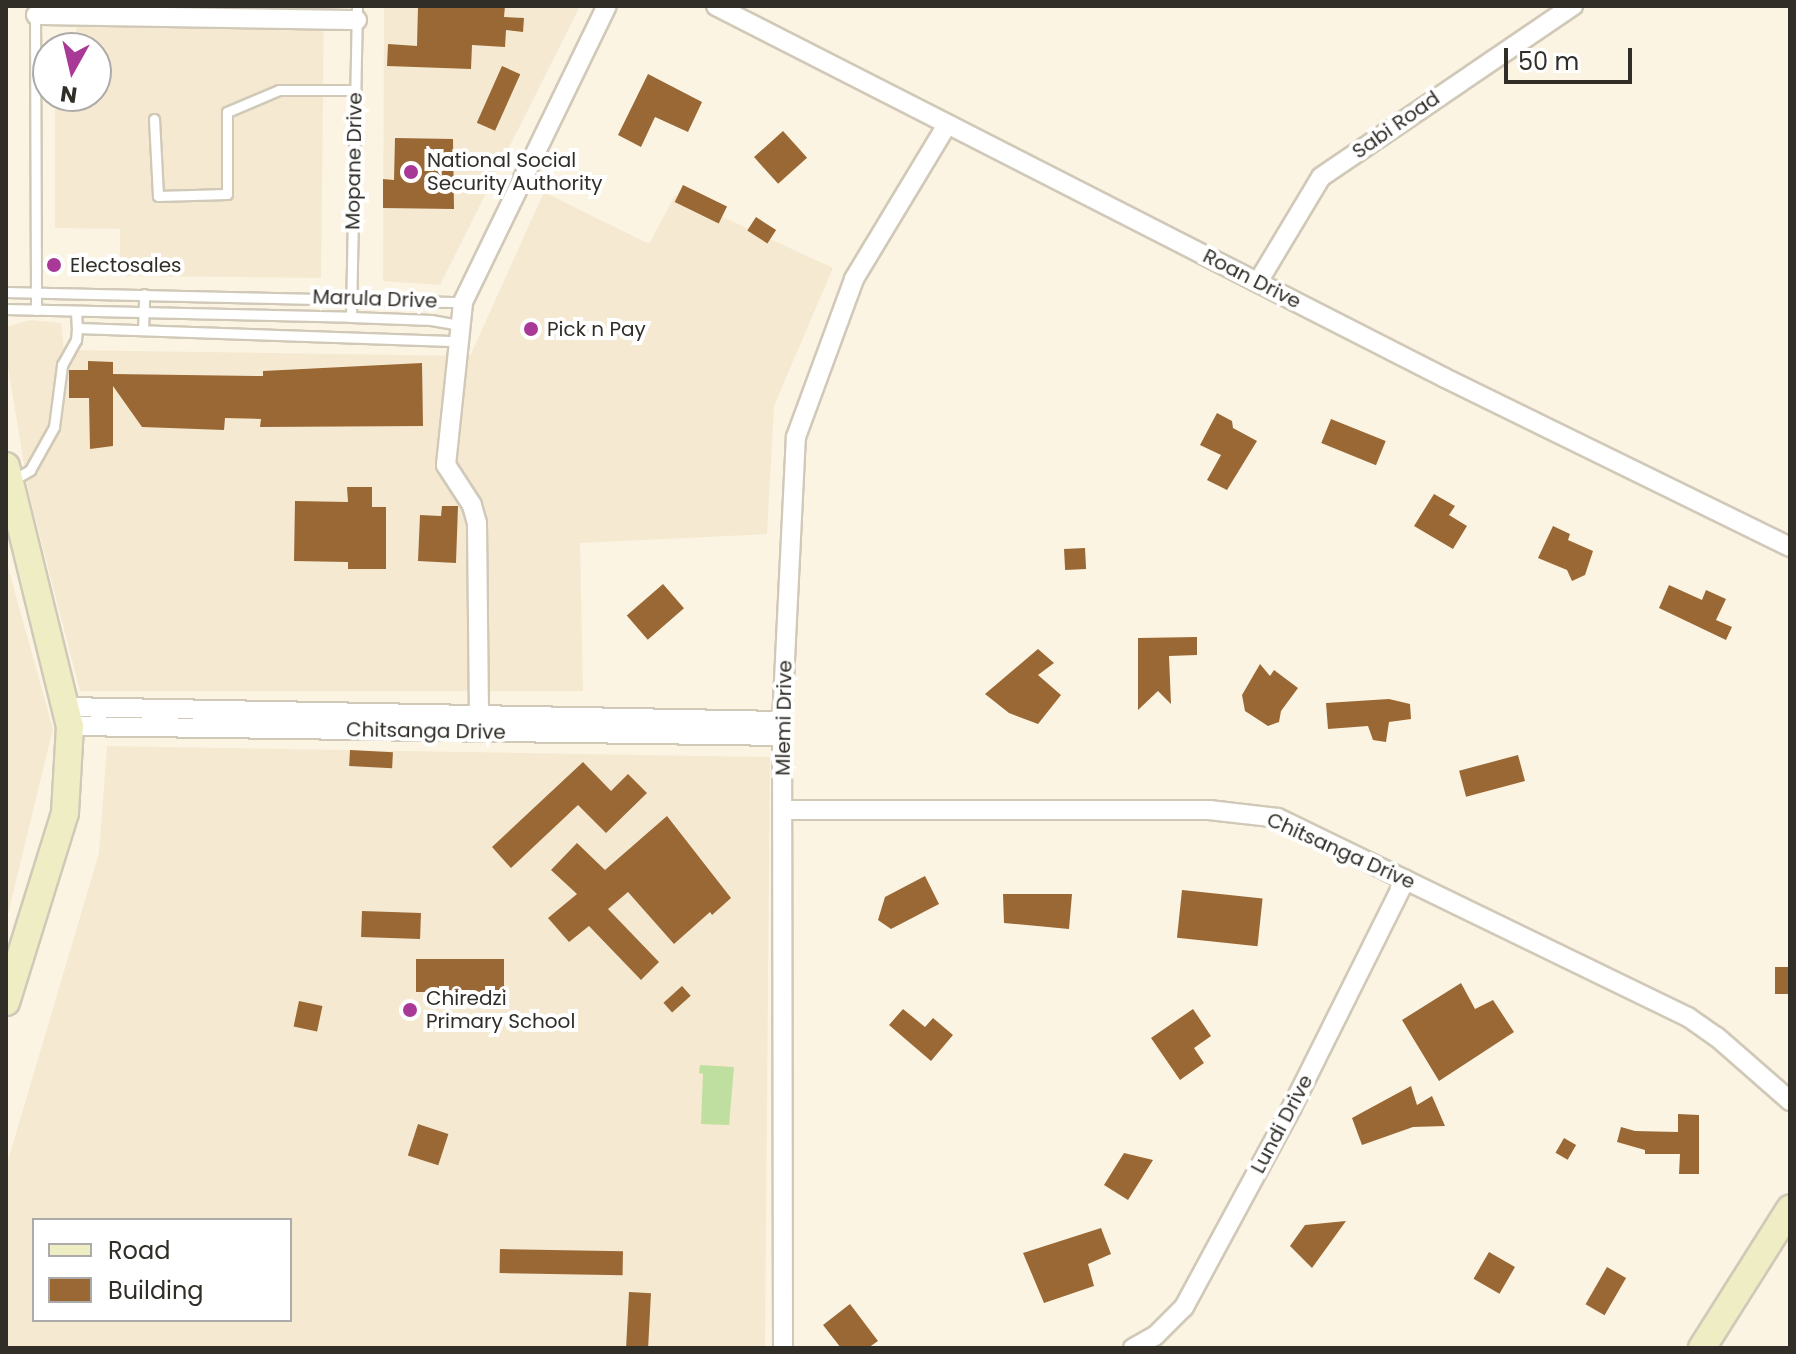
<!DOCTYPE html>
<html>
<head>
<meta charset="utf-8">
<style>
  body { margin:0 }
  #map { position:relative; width:1796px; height:1354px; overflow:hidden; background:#fcf4e2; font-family:Poppins,sans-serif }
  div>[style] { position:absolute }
  .built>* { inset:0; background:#f5e9d1 }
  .water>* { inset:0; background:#bedf9f }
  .building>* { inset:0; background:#9a6835; transform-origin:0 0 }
  .roads { filter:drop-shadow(2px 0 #d1c9b8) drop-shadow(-2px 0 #d1c9b8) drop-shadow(0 2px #d1c9b8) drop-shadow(0 -2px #d1c9b8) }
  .lane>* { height:9px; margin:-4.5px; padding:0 4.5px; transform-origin:4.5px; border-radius:4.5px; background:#fff }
  .street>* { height:18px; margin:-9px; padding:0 9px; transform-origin:9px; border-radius:9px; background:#fff }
  .secondary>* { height:26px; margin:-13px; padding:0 13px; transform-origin:13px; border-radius:13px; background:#eeedc4 }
  .dots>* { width:22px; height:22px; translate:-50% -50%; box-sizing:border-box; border:4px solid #fff; border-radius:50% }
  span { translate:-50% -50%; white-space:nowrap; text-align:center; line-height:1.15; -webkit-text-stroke:8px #fff; paint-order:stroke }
  .street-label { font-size:20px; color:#312e28 }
  .poi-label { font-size:20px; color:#312e28 }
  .left { translate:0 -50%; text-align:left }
  .frame { position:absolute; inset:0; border:8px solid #312e28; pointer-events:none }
  .legend { position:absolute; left:32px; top:1218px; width:260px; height:104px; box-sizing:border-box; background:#fff; border:2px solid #adaba9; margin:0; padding:10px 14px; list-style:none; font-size:24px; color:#312e28 }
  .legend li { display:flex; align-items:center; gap:16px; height:40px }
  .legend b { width:40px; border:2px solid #adaba9 }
  .north { position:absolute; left:32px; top:32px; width:80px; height:80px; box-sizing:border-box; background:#fff; border:2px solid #adaba9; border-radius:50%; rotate:188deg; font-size:22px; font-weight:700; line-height:32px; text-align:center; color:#312e28 }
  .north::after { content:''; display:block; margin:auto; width:28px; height:36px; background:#a93996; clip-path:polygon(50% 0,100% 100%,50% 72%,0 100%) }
  .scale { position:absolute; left:1504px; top:48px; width:128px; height:36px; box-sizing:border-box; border:4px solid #312e28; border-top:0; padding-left:10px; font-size:24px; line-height:28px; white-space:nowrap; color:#312e28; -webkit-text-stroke:6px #fff; paint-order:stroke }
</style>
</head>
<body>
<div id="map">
  <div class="built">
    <i style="clip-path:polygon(77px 6px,324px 6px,321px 278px,120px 276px,120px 229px,55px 228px,55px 96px,96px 96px,96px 48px,71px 48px,76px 42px)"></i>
    <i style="clip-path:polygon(384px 6px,580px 6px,440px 285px,383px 281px)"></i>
    <i style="clip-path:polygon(544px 192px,649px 244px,675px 195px,833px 268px,774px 406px,767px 534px,580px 543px,583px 691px,80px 691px,29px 494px,6px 356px,6px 327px,30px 320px,61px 323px,64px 350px,470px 356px)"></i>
    <i style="clip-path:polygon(6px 560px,53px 729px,6px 922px)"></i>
    <i style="clip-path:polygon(evenodd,107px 746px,770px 757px,765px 1348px,6px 1348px,6px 1167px,99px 853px,107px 746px,34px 1220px,290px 1220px,290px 1320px,34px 1320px,34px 1220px)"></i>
  </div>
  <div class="water">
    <i style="clip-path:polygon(700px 1065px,734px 1067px,729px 1125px,701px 1124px,703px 1074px,699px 1073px)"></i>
  </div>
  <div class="building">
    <i style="clip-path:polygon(418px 6px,505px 6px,504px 17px,524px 18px,523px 32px,506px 30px,505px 47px,472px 45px,471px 69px,387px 66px,388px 44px,417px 46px)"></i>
    <i style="left:502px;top:66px;width:20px;height:62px;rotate:24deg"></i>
    <i style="clip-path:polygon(648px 74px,702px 102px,688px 132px,655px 117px,641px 147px,618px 135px)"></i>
    <i style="left:783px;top:131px;width:36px;height:39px;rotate:48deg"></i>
    <i style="clip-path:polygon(395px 138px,453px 139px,454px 209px,383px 208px,383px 179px,394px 180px)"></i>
    <i style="left:683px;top:185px;width:49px;height:19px;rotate:26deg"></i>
    <i style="left:756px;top:217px;width:24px;height:16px;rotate:33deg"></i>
    <i style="clip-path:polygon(88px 361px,113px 362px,113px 374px,263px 376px,263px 371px,422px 363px,423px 426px,260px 427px,261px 419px,225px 418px,224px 430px,142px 427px,113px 386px,113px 446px,90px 449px,89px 398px,69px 398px,69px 370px,88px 370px)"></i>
    <i style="clip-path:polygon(1217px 413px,1232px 421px,1233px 428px,1257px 441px,1227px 490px,1207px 480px,1221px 455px,1200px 445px)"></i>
    <i style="left:1331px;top:419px;width:59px;height:26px;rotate:22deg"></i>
    <i style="clip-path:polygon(347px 487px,372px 487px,372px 507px,386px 507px,386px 569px,348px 569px,348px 562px,294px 561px,295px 501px,348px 502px)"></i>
    <i style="clip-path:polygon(1434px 494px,1455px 506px,1449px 515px,1467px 526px,1453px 549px,1414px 526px)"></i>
    <i style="clip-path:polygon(442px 506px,458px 506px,456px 563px,418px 561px,420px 515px,441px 516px)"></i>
    <i style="clip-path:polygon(1553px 526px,1570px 534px,1568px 540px,1593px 551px,1585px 575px,1572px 581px,1567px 570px,1538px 558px)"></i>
    <i style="left:1085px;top:548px;width:21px;height:21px;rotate:87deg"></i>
    <i style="left:663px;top:584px;width:32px;height:48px;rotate:49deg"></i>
    <i style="clip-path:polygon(1669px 585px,1702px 600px,1706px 590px,1726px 599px,1716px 620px,1732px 627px,1726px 640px,1659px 608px)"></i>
    <i style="clip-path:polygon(1197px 637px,1197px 655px,1169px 656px,1171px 704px,1158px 691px,1138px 710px,1138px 638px)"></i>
    <i style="clip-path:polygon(1038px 649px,1054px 663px,1038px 675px,1061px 695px,1038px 724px,1009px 713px,985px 694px)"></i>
    <i style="clip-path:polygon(1260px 664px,1270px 676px,1274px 670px,1298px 688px,1281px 711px,1279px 722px,1268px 726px,1245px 711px,1242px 695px)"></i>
    <i style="clip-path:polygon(1389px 699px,1410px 704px,1411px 719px,1389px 722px,1386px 742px,1373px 740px,1368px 726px,1328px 729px,1326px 703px)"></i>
    <i style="left:350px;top:750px;width:43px;height:16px;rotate:3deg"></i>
    <i style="left:1518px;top:755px;width:27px;height:61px;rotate:75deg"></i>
    <i style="clip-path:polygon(583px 762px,611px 791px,628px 774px,647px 793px,606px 833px,578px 805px,511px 868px,492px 847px)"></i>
    <i style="clip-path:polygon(667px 816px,731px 898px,712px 915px,710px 912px,674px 944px,628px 892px,608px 909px,659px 962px,641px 980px,589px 926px,569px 942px,548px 918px,577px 894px,551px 870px,577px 843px,605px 870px)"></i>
    <i style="clip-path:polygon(925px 876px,939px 904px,891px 929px,878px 920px,885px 897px)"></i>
    <i style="left:1182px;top:890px;width:81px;height:48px;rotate:6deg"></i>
    <i style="clip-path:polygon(1003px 894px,1072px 894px,1069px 929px,1004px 923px)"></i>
    <i style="left:362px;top:911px;width:59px;height:26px;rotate:2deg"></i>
    <i style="left:416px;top:959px;width:88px;height:33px"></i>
    <i style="left:1775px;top:967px;width:15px;height:27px"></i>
    <i style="clip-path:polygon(1461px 983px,1475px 1009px,1493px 1000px,1514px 1032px,1439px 1081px,1402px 1020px)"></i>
    <i style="left:682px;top:986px;width:13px;height:25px;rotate:48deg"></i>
    <i style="left:299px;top:1001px;width:24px;height:26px;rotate:12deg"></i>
    <i style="clip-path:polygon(903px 1009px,925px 1027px,933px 1018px,953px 1035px,931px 1061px,889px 1025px)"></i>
    <i style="clip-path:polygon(1193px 1009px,1211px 1036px,1194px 1048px,1204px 1063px,1180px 1080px,1151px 1038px)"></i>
    <i style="clip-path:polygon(1411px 1086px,1417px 1105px,1432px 1096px,1445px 1126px,1413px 1127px,1362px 1145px,1352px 1118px)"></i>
    <i style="clip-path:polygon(1678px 1114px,1699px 1115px,1699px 1174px,1679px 1174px,1680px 1154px,1645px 1154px,1645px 1150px,1617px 1142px,1621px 1127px,1635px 1131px,1678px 1132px)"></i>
    <i style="left:418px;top:1124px;width:32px;height:33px;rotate:18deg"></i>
    <i style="left:1564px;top:1138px;width:14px;height:17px;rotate:30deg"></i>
    <i style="clip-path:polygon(1124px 1153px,1153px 1160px,1128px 1200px,1104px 1185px)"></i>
    <i style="clip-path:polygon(1346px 1221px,1312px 1268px,1290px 1246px,1305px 1225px)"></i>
    <i style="clip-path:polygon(1101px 1228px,1111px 1254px,1088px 1264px,1094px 1286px,1044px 1303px,1023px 1253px)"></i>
    <i style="left:500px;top:1249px;width:123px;height:24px;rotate:1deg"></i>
    <i style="left:1489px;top:1252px;width:30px;height:31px;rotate:30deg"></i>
    <i style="left:1607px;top:1267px;width:22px;height:43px;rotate:30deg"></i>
    <i style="left:629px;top:1292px;width:22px;height:56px;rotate:3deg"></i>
    <i style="clip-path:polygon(850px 1304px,878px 1341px,868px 1348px,841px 1348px,823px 1325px)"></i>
  </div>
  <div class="roads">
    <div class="lane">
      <i style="left:35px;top:6px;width:304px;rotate:89.8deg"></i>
      <i style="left:154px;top:119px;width:77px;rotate:87deg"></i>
      <i style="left:158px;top:196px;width:69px;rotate:-1.7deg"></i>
      <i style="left:227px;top:194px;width:82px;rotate:-90deg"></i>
      <i style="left:227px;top:112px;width:56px;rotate:-22.9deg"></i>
      <i style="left:279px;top:90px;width:76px"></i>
      <i style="left:6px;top:292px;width:457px;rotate:1.3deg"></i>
      <i style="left:6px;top:309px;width:345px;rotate:1.3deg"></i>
      <i style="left:351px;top:317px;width:80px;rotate:2.1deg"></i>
      <i style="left:431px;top:320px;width:28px;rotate:10deg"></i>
      <i style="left:76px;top:311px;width:17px;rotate:87deg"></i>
      <i style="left:77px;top:328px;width:381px;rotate:2deg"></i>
      <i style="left:351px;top:317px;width:311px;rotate:-88.9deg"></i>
      <i style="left:143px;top:330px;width:36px;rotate:-88deg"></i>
      <i style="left:13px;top:480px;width:20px;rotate:-30deg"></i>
      <i style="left:30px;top:470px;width:49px;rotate:-60.8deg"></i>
      <i style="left:54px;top:427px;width:63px;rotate:-82.6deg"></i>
      <i style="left:62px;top:365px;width:29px;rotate:-61deg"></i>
      <i style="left:76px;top:340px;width:12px;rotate:-85deg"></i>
    </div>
    <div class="street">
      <i style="left:716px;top:6px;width:818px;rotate:27.03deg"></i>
      <i style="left:1445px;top:378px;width:384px;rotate:26.1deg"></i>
      <i style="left:36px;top:15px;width:321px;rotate:0.9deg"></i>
      <i style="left:1258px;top:282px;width:122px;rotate:-59deg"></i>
      <i style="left:1321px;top:177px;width:305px;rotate:-34.2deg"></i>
      <i style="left:65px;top:707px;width:717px;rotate:1.12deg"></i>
      <i style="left:479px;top:715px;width:192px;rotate:-90.6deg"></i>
      <i style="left:477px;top:523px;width:19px;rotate:-106deg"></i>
      <i style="left:472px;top:505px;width:48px;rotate:-123deg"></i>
      <i style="left:446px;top:465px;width:164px;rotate:-84deg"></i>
      <i style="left:463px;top:302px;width:329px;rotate:-64.1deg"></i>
      <i style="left:70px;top:726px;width:712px;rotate:0.8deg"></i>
      <i style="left:784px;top:810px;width:425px"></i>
      <i style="left:1209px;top:810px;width:69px;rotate:6.6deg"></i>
      <i style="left:1278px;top:818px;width:456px;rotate:25.9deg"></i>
      <i style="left:1688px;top:1017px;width:35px;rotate:35deg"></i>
      <i style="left:1717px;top:1037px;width:97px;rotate:41.2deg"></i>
      <i style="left:783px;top:1348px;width:627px;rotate:-90.09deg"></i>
      <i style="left:782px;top:721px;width:284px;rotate:-87.2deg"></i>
      <i style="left:796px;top:437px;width:168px;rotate:-69.8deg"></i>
      <i style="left:854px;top:279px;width:180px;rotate:-58.9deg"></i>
      <i style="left:1133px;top:1348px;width:25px;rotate:-29deg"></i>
      <i style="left:1155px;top:1336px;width:41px;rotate:-45deg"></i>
      <i style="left:1184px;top:1307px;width:227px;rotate:-61.6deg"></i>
      <i style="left:1292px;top:1107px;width:254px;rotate:-63.5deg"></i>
    </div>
    <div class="secondary">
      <i style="left:6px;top:466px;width:268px;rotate:76.2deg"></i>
      <i style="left:70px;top:726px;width:87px;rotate:93.3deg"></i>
      <i style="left:65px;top:813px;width:198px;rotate:107.3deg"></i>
      <i style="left:1702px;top:1348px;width:165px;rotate:-57.7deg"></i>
    </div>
  </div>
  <div class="dots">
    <i style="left:411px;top:172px;background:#a93996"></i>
    <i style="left:54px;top:265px;background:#a93996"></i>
    <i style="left:531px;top:329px;background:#a93996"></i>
    <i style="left:410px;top:1010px;background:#a93996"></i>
  </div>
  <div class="street-label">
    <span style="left:1396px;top:125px;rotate:-35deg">Sabi Road</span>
    <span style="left:354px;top:161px;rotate:-89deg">Mopane Drive</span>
    <span style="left:1252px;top:279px;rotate:27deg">Roan Drive</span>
    <span style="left:375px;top:299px;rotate:2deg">Marula Drive</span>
    <span style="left:784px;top:718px;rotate:-89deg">Mlemi Drive</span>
    <span style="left:426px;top:731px;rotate:1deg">Chitsanga Drive</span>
    <span style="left:1341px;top:851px;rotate:24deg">Chitsanga Drive</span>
    <span style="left:1282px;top:1124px;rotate:-62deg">Lundi Drive</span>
  </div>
  <div class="poi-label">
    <span class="left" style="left:427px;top:172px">National Social<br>Security Authority</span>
    <span class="left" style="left:70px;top:265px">Electosales</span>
    <span class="left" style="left:547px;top:329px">Pick n Pay</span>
    <span class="left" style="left:426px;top:1010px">Chiredzi<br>Primary School</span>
  </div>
  <div class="frame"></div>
  <ul class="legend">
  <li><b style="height:10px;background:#eeedc4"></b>Road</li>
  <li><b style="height:22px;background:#9a6835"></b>Building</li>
  </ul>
  <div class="north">N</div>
  <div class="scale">50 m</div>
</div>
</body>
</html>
